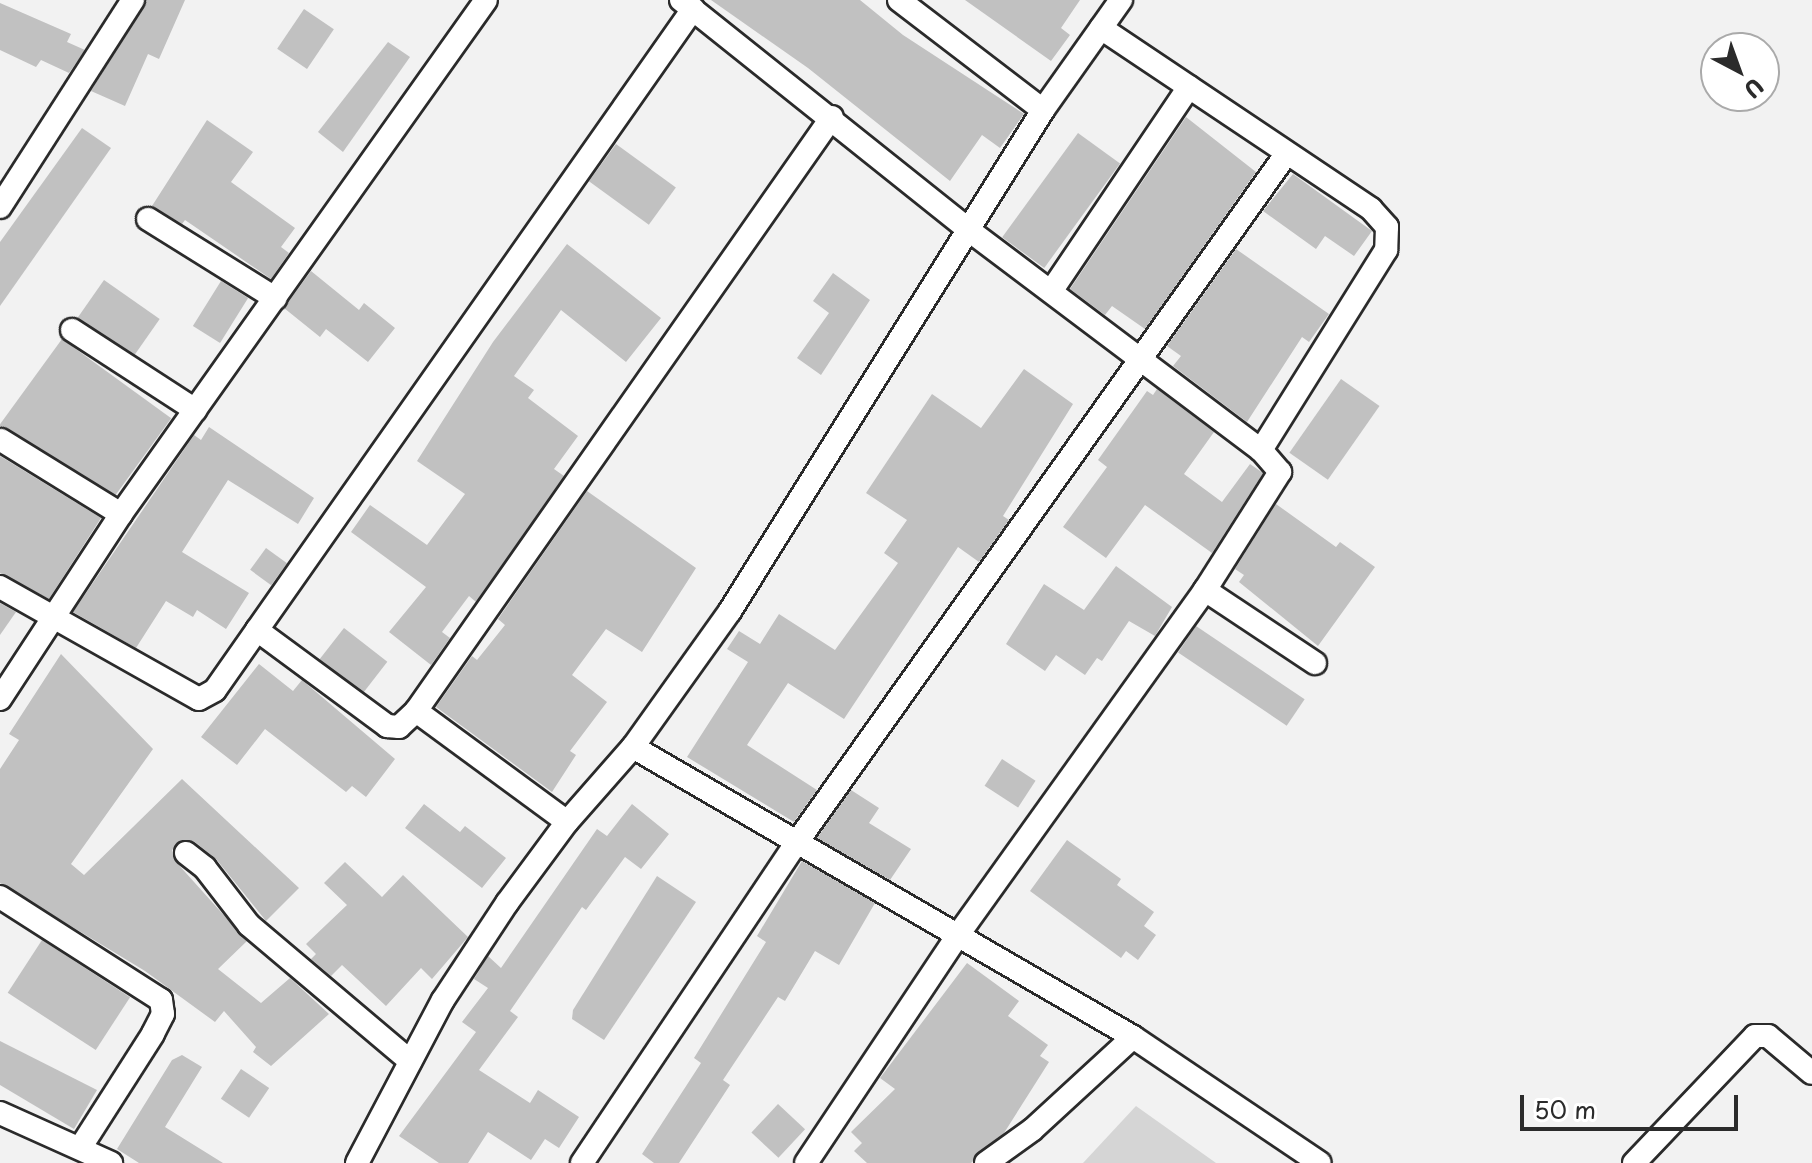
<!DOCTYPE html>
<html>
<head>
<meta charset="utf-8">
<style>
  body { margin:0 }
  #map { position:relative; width:1812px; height:1163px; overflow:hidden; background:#f2f2f2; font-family:"Playpen Sans",sans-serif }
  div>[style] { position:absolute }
  .green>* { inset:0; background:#d5d5d5 }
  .building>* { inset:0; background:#c1c1c1; transform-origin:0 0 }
  .roads { filter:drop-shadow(2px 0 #2b2b2b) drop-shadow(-2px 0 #2b2b2b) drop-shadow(0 2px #2b2b2b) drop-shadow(0 -2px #2b2b2b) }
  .street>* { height:22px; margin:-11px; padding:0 11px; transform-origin:11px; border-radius:11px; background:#fff }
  span { translate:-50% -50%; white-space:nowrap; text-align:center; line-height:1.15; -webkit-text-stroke:6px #fff; paint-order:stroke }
  .north { position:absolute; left:1700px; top:32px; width:80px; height:80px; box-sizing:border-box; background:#fff; border:2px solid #aaa; border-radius:50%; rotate:139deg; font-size:22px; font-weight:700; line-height:32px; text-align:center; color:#2b2b2b }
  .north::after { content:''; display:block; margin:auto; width:28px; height:36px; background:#2b2b2b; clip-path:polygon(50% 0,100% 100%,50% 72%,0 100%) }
  .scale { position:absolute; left:1520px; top:1095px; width:218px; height:36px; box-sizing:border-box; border:4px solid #2b2b2b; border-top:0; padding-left:10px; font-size:24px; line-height:28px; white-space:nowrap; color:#2b2b2b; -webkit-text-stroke:6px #fff; paint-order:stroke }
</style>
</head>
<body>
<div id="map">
  <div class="green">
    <i style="clip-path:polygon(1136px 1106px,1216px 1163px,1083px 1163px)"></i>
  </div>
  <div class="building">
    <i style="clip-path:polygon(147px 0,185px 0,159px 59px,148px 54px,125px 106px,91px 91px)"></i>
    <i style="clip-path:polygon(711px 0,860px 0,903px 35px,1024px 114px,1000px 148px,982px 135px,950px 181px,808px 68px)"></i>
    <i style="clip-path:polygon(965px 0,1080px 0,1061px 28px,1070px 35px,1051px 61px)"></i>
    <i style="clip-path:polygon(0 3px,71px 34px,67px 42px,85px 50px,69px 73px,41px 60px,36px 67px,0 50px)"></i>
    <i style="left:304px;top:9px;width:36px;height:48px;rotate:34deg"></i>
    <i style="clip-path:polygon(388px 42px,410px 57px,343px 152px,318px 132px)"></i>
    <i style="clip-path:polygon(1186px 117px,1256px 172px,1145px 329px,1112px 306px,1105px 315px,1070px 289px)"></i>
    <i style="clip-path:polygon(207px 120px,253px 152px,231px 182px,295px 228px,281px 247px,289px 253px,271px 279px,185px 220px,182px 224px,152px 206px)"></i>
    <i style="clip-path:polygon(82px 128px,111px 148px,0 306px,0 242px)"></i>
    <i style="left:1078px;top:133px;width:52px;height:129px;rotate:36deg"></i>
    <i style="left:616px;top:144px;width:74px;height:46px;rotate:36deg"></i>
    <i style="clip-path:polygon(1293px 174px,1372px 231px,1354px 256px,1325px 236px,1316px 249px,1263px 211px)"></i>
    <i style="clip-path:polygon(567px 244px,661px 318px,626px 362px,561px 310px,514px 376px,534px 390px,528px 398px,578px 436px,554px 469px,564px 476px,476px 602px,469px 596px,442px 632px,450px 638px,431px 665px,389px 632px,426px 587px,351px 532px,370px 505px,427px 545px,465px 494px,417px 461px,493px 342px)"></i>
    <i style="clip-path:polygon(1236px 249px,1329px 314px,1309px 342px,1302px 337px,1247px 422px,1173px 366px,1181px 356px,1167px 346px)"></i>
    <i style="clip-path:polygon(311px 271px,359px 310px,364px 303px,395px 328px,368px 362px,326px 329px,320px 337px,284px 308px)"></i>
    <i style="clip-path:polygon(833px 273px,870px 300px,821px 375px,797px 358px,829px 313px,813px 301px)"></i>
    <i style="left:104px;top:280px;width:68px;height:46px;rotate:35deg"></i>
    <i style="left:221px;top:281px;width:32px;height:53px;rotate:32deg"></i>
    <i style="left:62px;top:339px;width:135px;height:107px;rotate:36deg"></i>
    <i style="clip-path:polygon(1024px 369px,1073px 404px,1003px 516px,1009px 520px,979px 562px,958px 547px,844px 719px,788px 683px,747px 745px,817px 790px,794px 822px,687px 757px,748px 662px,727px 649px,739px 631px,760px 644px,779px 614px,835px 650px,898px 563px,884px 553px,907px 520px,866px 493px,932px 394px,981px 428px)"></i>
    <i style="left:1341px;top:379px;width:47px;height:90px;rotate:35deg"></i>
    <i style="clip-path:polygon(1157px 389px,1214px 432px,1184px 474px,1222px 502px,1250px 464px,1263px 473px,1212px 553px,1145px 505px,1106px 558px,1063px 527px,1107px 467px,1098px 460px,1147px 391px,1153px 395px)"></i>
    <i style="clip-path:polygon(209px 427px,314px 498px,298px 524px,228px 480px,182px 552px,249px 593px,226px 629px,197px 610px,193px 617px,166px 601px,136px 648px,73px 612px,194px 435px,201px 440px)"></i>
    <i style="clip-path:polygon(0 456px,101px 518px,49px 599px,0 573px)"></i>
    <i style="clip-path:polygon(587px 491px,696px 568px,642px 652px,606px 629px,572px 675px,607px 702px,570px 751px,576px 755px,552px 792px,436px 707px,472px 656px,477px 660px,505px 625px,498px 619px)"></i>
    <i style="clip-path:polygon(1276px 504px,1336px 547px,1340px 542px,1375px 567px,1318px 646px,1239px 582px,1244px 575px,1235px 569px)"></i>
    <i style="left:266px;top:548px;width:26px;height:27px;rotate:36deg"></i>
    <i style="clip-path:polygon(1116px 566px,1172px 607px,1155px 636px,1129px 621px,1102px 661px,1097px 658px,1085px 675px,1056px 655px,1045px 671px,1006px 644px,1044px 584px,1084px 610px)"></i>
    <i style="clip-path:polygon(0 603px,16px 612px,0 635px)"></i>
    <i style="left:1196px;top:626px;width:131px;height:32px;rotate:34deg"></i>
    <i style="left:344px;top:628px;width:55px;height:40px;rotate:38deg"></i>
    <i style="clip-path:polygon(61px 654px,153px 749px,71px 864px,84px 875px,182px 779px,299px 888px,266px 921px,216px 859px,195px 842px,182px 840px,172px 850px,177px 863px,247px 941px,218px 969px,261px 1003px,290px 978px,329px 1014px,271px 1066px,253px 1052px,256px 1047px,224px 1011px,215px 1022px,145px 971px,0 883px,0 769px,19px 740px,9px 734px)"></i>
    <i style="clip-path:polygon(259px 664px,293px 691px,302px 680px,395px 759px,366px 797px,352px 786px,346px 792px,265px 729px,237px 765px,201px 737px)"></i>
    <i style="left:1002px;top:759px;width:40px;height:32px;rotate:33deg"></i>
    <i style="clip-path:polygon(851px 790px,879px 808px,869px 823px,911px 849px,890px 880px,817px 838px)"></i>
    <i style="clip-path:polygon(424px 804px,460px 832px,465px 826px,506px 858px,482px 888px,405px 828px)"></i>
    <i style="clip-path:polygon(632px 804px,669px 834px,641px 869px,625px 857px,586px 910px,582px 907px,510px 1011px,518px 1017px,479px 1070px,530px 1103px,538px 1090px,579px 1117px,559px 1148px,545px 1139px,531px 1160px,488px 1132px,468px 1163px,439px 1163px,399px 1136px,476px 1032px,462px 1022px,488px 988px,474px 979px,488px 956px,501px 968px,597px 829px,607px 836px)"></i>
    <i style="clip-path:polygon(1067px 840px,1121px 879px,1117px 885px,1154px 912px,1144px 926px,1156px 935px,1138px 960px,1126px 951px,1121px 958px,1030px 891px)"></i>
    <i style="clip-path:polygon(802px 861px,875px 903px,839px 965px,815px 951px,785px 1001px,778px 997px,723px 1080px,730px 1085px,679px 1163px,654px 1163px,642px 1154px,701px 1063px,694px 1058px,766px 942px,757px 936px)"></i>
    <i style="clip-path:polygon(345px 862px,382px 897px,403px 875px,468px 937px,432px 979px,421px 968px,386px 1006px,342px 965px,331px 976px,311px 959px,316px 954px,306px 944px,347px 905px,324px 883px)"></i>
    <i style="clip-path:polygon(657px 876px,696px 902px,604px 1040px,572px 1019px,573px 1010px)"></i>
    <i style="left:42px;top:940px;width:105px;height:63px;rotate:33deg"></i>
    <i style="clip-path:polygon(967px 963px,1019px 1001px,1008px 1016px,1048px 1045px,1040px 1056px,1049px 1062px,1004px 1133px,971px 1163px,867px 1163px,854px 1151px,862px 1143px,851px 1132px,895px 1089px,880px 1078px)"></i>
    <i style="clip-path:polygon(0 1041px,97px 1090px,74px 1129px,0 1085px)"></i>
    <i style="clip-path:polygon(182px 1055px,202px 1067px,165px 1127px,223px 1163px,139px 1163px,117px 1149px,172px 1060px)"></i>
    <i style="left:241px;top:1069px;width:34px;height:36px;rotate:34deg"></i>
    <i style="left:778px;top:1104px;width:37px;height:39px;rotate:43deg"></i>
  </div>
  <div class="roads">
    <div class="street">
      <i style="left:681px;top:0;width:370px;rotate:38.6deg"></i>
      <i style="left:970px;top:231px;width:364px;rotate:37deg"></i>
      <i style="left:1261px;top:450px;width:29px;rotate:49deg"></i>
      <i style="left:1280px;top:472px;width:140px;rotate:122.4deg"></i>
      <i style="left:1205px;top:590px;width:428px;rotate:125.6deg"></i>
      <i style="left:956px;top:938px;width:270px;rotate:123.7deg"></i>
      <i style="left:899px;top:0;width:181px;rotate:37.4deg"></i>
      <i style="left:1101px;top:28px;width:325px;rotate:33.8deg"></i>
      <i style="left:1371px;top:209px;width:24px;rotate:48deg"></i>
      <i style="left:1387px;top:227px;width:23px;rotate:92deg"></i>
      <i style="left:1386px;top:250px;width:236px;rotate:122deg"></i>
      <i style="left:0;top:207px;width:246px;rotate:-57.3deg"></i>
      <i style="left:148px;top:219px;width:150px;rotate:31.9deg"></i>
      <i style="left:1052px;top:290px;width:245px;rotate:-56deg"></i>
      <i style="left:72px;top:330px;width:147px;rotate:33deg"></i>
      <i style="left:1px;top:440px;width:141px;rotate:31.7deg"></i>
      <i style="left:0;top:587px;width:228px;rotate:29.4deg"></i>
      <i style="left:199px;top:699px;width:18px;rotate:-29deg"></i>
      <i style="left:215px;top:690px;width:73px;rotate:-55deg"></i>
      <i style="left:257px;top:630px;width:162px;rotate:36.4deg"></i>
      <i style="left:387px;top:726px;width:12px;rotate:5deg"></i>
      <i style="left:399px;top:727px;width:23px;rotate:-43deg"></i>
      <i style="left:416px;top:711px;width:187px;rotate:36.3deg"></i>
      <i style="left:1205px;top:590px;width:132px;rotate:33.6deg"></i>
      <i style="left:257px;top:630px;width:759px;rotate:-54.93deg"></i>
      <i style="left:0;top:699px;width:221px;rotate:-56.8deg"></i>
      <i style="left:121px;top:514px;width:630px;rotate:-54.62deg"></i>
      <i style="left:416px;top:711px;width:725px;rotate:-55deg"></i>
      <i style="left:633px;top:747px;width:578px;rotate:30.11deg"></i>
      <i style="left:1133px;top:1037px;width:225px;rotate:34deg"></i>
      <i style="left:186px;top:853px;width:24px;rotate:38deg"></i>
      <i style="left:205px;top:868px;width:72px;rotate:52.3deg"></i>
      <i style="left:249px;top:925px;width:211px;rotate:40.2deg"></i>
      <i style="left:0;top:897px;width:191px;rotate:32.6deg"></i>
      <i style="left:161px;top:1000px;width:14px;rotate:82deg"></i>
      <i style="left:163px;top:1014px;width:22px;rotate:117deg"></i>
      <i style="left:153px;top:1034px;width:135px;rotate:122.6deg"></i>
      <i style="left:0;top:1113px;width:122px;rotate:24.2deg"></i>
      <i style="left:357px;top:1163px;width:184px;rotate:-62.2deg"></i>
      <i style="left:443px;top:1000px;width:116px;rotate:-56.6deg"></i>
      <i style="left:507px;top:903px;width:101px;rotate:-53.5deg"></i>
      <i style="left:567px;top:822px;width:100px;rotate:-48.7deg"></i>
      <i style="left:633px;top:747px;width:167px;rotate:-54.5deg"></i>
      <i style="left:730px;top:611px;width:591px;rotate:-58deg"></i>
      <i style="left:1043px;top:110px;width:135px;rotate:-54.7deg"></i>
      <i style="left:582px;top:1163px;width:383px;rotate:-56.2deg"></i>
      <i style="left:795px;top:845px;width:849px;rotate:-54.59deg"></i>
      <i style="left:986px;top:1163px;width:57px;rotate:-35.7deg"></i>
      <i style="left:1032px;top:1130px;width:137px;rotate:-42.6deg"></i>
      <i style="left:1634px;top:1163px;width:175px;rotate:-46.4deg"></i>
      <i style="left:1755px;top:1036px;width:13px"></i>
      <i style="left:1768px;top:1036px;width:57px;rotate:40.1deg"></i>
    </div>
  </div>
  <div class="north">U</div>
  <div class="scale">50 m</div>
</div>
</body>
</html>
